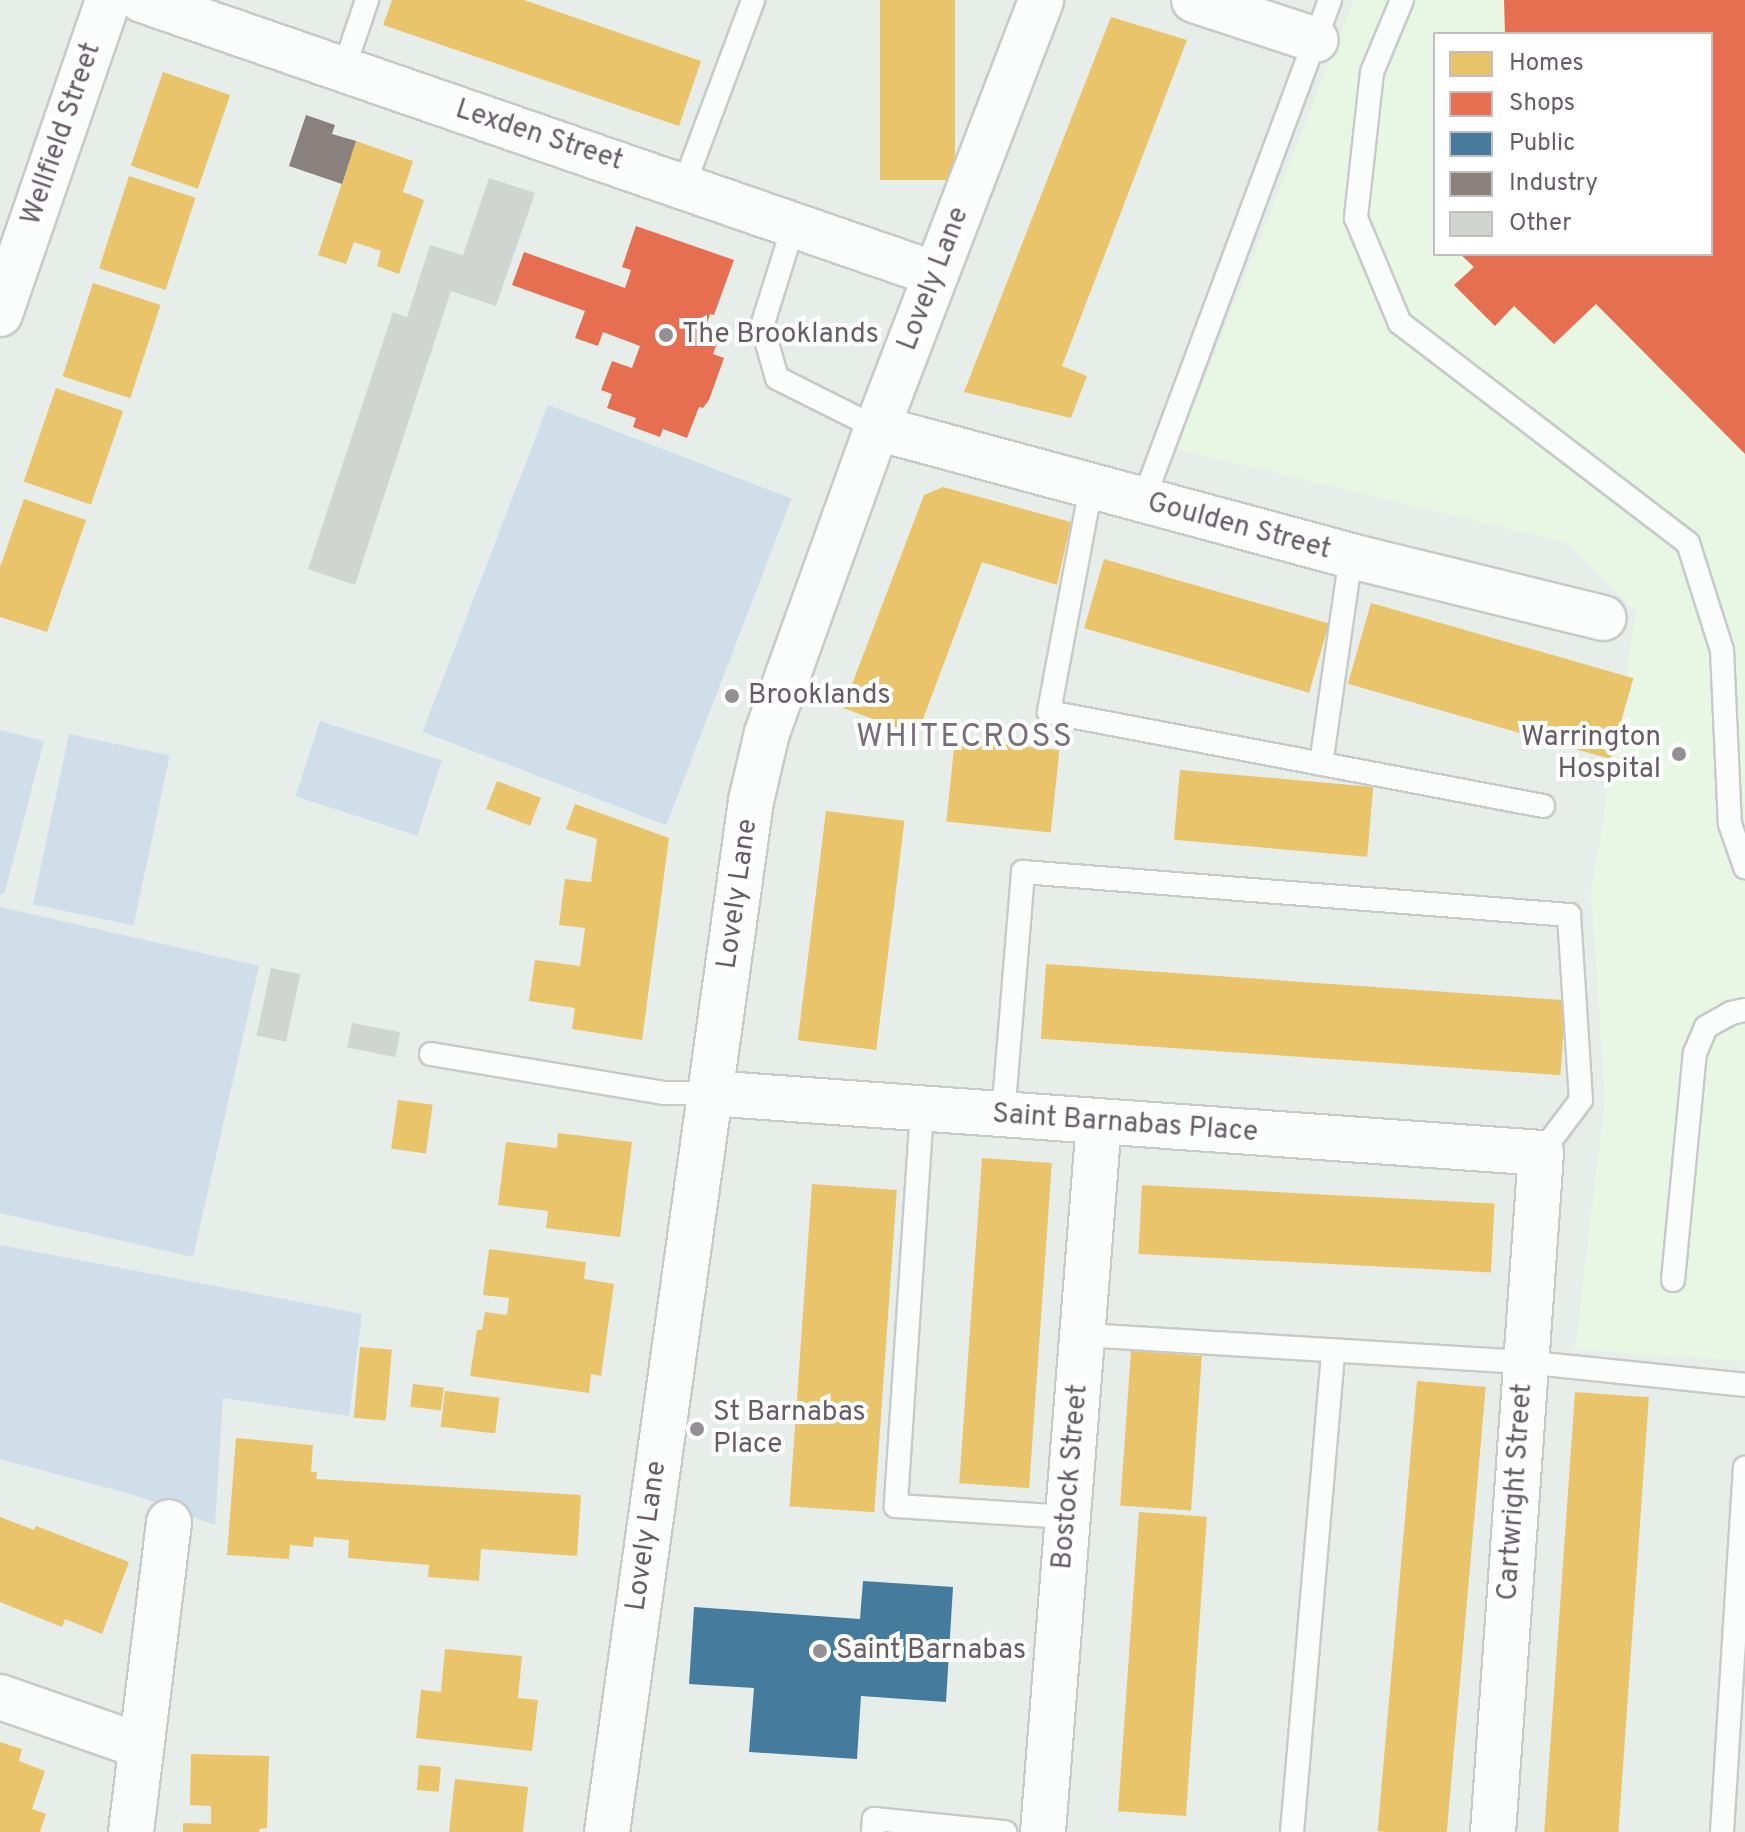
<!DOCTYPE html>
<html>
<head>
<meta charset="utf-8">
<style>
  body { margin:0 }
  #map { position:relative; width:1745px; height:1832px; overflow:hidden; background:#e7ede9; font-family:Overpass,sans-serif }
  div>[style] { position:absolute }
  .medical>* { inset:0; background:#e8f6e4 }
  .green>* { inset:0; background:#d0deea; transform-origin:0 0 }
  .homes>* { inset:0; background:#e9c46a; transform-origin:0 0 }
  .shops>* { inset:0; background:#e76f51 }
  .public>* { inset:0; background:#457b9d }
  .industry>* { inset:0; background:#8a817c }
  .building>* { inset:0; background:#d1d5d2; transform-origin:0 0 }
  .roads { filter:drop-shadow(2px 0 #c8c9c9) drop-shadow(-2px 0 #c8c9c9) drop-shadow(0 2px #c8c9c9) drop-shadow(0 -2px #c8c9c9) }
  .service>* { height:22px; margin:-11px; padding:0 11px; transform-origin:11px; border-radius:11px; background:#fbfcfc }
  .minor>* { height:44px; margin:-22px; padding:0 22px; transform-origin:22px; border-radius:22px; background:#fbfcfc }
  .tertiary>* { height:44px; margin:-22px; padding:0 22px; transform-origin:22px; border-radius:22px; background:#fbfcfc }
  .dots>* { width:22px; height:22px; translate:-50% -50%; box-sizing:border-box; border:4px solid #fff; border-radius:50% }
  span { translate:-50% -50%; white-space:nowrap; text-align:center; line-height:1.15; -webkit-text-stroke:8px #fff; paint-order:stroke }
  .street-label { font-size:28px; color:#665c65 }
  .poi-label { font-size:28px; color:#665c65 }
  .left { translate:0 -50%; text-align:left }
  .right { translate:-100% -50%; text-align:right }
  .quarter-label { font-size:32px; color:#786d78; letter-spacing:2px }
  .legend { position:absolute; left:1433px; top:32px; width:280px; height:224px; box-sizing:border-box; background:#fff; border:2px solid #c2bec1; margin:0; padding:10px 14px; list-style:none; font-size:24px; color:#665c65 }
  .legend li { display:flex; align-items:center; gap:16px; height:40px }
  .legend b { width:40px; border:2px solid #c2bec1 }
</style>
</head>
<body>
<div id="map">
  <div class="medical">
    <i style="clip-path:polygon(evenodd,1354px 0,1745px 0,1745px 1361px,1575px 1350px,1605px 1098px,1591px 895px,1636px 612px,1565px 542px,1177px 449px,1354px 0,1435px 34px,1711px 34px,1711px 254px,1435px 254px,1435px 34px)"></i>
  </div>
  <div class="green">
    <i style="left:548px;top:405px;width:261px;height:350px;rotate:21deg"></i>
    <i style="left:320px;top:721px;width:128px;height:79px;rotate:18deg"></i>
    <i style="clip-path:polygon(0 730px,44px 741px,5px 892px,0 895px)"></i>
    <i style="left:69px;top:734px;width:103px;height:174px;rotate:12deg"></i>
    <i style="clip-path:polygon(0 907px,259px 966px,193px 1257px,0 1213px)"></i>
    <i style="clip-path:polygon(0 1245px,362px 1314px,349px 1416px,223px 1398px,215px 1525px,134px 1495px,0 1459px)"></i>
  </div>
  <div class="homes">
    <i style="clip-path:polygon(392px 0,524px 0,701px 61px,679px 126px,383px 25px)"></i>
    <i style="left:880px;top:0;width:75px;height:180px"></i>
    <i style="clip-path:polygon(1111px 17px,1187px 40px,1062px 366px,1087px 376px,1071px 418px,964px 392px)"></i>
    <i style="left:163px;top:72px;width:71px;height:99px;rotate:19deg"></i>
    <i style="clip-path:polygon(356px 141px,413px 161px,403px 192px,424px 200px,399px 274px,377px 266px,381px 251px,354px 242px,346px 264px,318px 255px)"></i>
    <i style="left:129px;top:176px;width:70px;height:97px;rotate:18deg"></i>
    <i style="left:93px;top:283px;width:71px;height:98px;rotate:18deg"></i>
    <i style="left:56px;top:388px;width:71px;height:99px;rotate:19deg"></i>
    <i style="clip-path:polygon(943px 487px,1071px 522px,1057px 585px,982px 562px,917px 735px,843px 708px,924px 495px)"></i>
    <i style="clip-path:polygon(24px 499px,86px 520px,47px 632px,0 617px,0 567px)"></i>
    <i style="left:1104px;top:559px;width:234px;height:72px;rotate:16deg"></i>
    <i style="left:1371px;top:603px;width:273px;height:84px;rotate:16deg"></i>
    <i style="left:955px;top:739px;width:105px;height:83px;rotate:6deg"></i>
    <i style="left:1180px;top:770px;width:194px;height:70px;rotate:5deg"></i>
    <i style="left:497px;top:781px;width:47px;height:30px;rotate:21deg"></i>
    <i style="clip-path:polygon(575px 804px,669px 838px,642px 1040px,572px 1029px,575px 1008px,529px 1001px,535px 960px,580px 966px,585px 928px,559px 925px,565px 879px,591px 882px,597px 839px,566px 829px)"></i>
    <i style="left:826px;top:811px;width:79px;height:231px;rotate:7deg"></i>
    <i style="left:1046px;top:964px;width:521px;height:75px;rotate:4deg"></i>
    <i style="left:398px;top:1100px;width:35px;height:49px;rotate:8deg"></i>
    <i style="clip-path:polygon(558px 1133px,632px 1142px,620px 1237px,546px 1228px,548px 1211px,498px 1205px,506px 1142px,557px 1148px)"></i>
    <i style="left:982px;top:1158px;width:70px;height:326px;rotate:4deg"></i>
    <i style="left:812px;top:1184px;width:85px;height:323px;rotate:4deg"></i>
    <i style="left:1142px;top:1185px;width:353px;height:69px;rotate:3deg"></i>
    <i style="clip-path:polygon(489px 1249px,586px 1262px,584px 1279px,614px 1284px,601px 1376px,591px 1374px,589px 1393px,470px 1376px,477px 1330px,482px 1330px,485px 1312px,507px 1315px,509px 1298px,483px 1295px)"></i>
    <i style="left:360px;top:1347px;width:32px;height:71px;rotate:5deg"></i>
    <i style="left:1131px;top:1351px;width:71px;height:155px;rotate:4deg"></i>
    <i style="left:1417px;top:1381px;width:69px;height:452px;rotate:5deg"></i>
    <i style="left:413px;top:1384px;width:31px;height:23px;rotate:7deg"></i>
    <i style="left:445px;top:1391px;width:55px;height:36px;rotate:7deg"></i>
    <i style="left:1575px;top:1392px;width:74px;height:441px;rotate:4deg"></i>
    <i style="clip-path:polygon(236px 1438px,313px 1445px,311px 1472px,317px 1472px,316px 1479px,581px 1495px,577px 1556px,481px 1549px,479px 1581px,428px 1577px,429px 1565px,348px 1558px,349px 1540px,314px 1537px,313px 1547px,290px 1545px,289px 1559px,227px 1555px)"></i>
    <i style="left:1139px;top:1512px;width:68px;height:300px;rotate:4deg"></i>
    <i style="clip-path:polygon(0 1517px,34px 1530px,36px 1526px,129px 1562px,102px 1634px,65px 1619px,62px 1627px,0 1602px)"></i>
    <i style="clip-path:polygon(445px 1649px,522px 1656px,518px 1698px,538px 1700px,532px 1751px,416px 1738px,421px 1690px,441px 1692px)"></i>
    <i style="clip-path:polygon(0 1742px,22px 1749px,19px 1761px,45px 1771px,32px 1809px,46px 1814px,40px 1832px,0 1832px)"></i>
    <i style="clip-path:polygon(191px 1754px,269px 1756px,267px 1828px,260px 1829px,259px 1832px,183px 1832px,183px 1823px,211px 1824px,211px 1806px,190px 1805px)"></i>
    <i style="left:419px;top:1765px;width:22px;height:25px;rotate:5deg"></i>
    <i style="clip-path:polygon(455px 1779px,528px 1787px,523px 1832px,449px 1832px)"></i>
  </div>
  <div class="shops">
    <i style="clip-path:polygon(1504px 0,1745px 0,1745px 454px,1596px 304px,1554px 344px,1514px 306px,1495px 326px,1454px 285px,1474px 267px,1460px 254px,1711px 254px,1711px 34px,1505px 34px)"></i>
    <i style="clip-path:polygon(636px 226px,734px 260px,714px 315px,710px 314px,706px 326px,722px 331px,713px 354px,724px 358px,709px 400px,703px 408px,699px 407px,687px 438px,663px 429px,660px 437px,633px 427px,636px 418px,607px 408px,612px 394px,601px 390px,612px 361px,632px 368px,640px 346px,603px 332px,598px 346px,575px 338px,585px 311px,512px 285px,524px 252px,625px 288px,631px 270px,622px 267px)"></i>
  </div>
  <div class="public">
    <i style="clip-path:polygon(863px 1581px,953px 1587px,946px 1702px,861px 1696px,857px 1759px,749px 1752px,754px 1688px,689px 1684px,694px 1607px,860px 1619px)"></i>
  </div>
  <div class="industry">
    <i style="clip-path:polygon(306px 115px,335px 125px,332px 134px,356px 141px,342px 184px,289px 166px)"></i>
  </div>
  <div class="building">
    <i style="clip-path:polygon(489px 178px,535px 193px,496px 306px,451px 291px,355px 585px,308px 569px,393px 312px,407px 317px,430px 245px,463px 255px)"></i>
    <i style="left:271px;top:968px;width:30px;height:69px;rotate:12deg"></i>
    <i style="left:352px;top:1023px;width:49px;height:25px;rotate:11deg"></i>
  </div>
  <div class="roads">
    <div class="service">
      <i style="left:1402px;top:0;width:78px;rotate:112.6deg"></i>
      <i style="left:1372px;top:72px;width:147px;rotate:96.3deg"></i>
      <i style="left:1356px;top:218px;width:114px;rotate:67.3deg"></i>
      <i style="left:1400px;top:323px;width:362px;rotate:37.4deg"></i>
      <i style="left:1688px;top:543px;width:112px;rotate:72.4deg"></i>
      <i style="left:1722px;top:650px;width:174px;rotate:87.4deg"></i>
      <i style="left:1730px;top:824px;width:46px;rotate:70.8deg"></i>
      <i style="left:343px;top:71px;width:75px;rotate:-71.3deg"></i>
      <i style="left:684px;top:185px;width:197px;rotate:-69.5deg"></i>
      <i style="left:794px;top:224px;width:107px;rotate:107.4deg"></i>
      <i style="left:762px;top:326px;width:54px;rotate:73.9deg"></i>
      <i style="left:777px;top:378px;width:112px;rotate:26.6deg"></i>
      <i style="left:1091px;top:487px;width:229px;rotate:100.6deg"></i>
      <i style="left:1049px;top:712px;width:503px;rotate:10.77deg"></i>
      <i style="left:1143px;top:501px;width:535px;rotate:-69.53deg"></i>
      <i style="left:1321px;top:764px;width:210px;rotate:-81.8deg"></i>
      <i style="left:431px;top:1054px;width:237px;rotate:9.5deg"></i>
      <i style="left:665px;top:1093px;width:44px"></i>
      <i style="left:922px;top:1110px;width:397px;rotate:93.8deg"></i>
      <i style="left:896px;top:1506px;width:172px;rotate:3.7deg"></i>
      <i style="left:1003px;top:1116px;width:245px;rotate:-85.3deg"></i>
      <i style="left:1023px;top:872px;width:548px;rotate:4.5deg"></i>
      <i style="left:1569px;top:915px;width:185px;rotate:86.3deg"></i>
      <i style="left:1581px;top:1100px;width:66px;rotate:127deg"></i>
      <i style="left:1673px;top:1280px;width:228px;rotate:-84.5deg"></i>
      <i style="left:1695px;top:1053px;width:28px;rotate:-67deg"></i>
      <i style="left:1706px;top:1027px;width:29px;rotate:-29deg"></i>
      <i style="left:1731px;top:1013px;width:14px;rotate:-12deg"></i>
      <i style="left:1083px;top:1335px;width:442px;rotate:3.5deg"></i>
      <i style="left:1524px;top:1362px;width:222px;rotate:5.9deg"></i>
      <i style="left:873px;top:1832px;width:13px;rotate:-86deg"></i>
      <i style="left:874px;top:1819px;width:132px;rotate:5.7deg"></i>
      <i style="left:1292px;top:1832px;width:482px;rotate:-85.1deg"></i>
      <i style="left:1722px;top:1832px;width:365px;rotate:-86.4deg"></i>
    </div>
    <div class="minor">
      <i style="left:142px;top:0;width:839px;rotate:19.06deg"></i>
      <i style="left:1194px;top:0;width:128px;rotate:18.2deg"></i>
      <i style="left:0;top:314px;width:332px;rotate:-71deg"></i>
      <i style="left:877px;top:428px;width:491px;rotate:15.1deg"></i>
      <i style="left:1351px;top:556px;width:260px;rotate:13.8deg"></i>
      <i style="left:709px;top:1093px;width:834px;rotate:4.12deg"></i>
      <i style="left:1541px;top:1153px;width:681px;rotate:94.04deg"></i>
      <i style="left:0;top:1697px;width:149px;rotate:19.2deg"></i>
      <i style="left:131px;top:1832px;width:312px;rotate:-83deg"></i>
      <i style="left:1043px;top:1832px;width:712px;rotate:-85.49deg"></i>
    </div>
    <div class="tertiary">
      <i style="left:607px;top:1832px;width:1041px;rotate:-82.05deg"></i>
      <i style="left:751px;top:801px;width:70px;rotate:-76.8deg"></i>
      <i style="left:767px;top:733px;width:324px;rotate:-70.2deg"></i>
      <i style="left:877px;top:428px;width:458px;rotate:-69deg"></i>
    </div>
  </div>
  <div class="dots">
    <i style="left:666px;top:335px;background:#938f93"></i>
    <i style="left:732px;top:696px;background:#938f93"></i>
    <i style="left:1679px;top:754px;background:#938f93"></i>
    <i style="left:697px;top:1429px;background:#938f93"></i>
    <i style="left:820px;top:1651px;background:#938f93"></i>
  </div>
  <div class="street-label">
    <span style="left:62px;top:134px;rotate:-71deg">Wellfield Street</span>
    <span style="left:539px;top:136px;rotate:18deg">Lexden Street</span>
    <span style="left:934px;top:279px;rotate:-69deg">Lovely Lane</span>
    <span style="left:1239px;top:527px;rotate:15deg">Goulden Street</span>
    <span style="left:738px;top:894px;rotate:-82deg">Lovely Lane</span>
    <span style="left:1125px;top:1124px;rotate:4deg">Saint Barnabas Place</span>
    <span style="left:1071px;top:1477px;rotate:-85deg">Bostock Street</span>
    <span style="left:1516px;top:1492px;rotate:-86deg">Cartwright Street</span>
    <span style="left:647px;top:1536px;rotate:-82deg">Lovely Lane</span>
  </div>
  <div class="poi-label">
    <span class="left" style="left:682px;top:335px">The Brooklands</span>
    <span class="left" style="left:748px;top:696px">Brooklands</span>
    <span class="right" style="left:1661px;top:754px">Warrington<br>Hospital</span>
    <span class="left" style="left:713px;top:1429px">St Barnabas<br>Place</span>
    <span class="left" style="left:836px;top:1651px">Saint Barnabas</span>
  </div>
  <div class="quarter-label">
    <span style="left:965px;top:738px">WHITECROSS</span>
  </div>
  <ul class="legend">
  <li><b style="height:22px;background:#e9c46a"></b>Homes</li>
  <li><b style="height:22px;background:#e76f51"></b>Shops</li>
  <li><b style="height:22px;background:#457b9d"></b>Public</li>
  <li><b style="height:22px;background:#8a817c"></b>Industry</li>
  <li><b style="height:22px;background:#d1d5d2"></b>Other</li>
  </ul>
</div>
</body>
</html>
